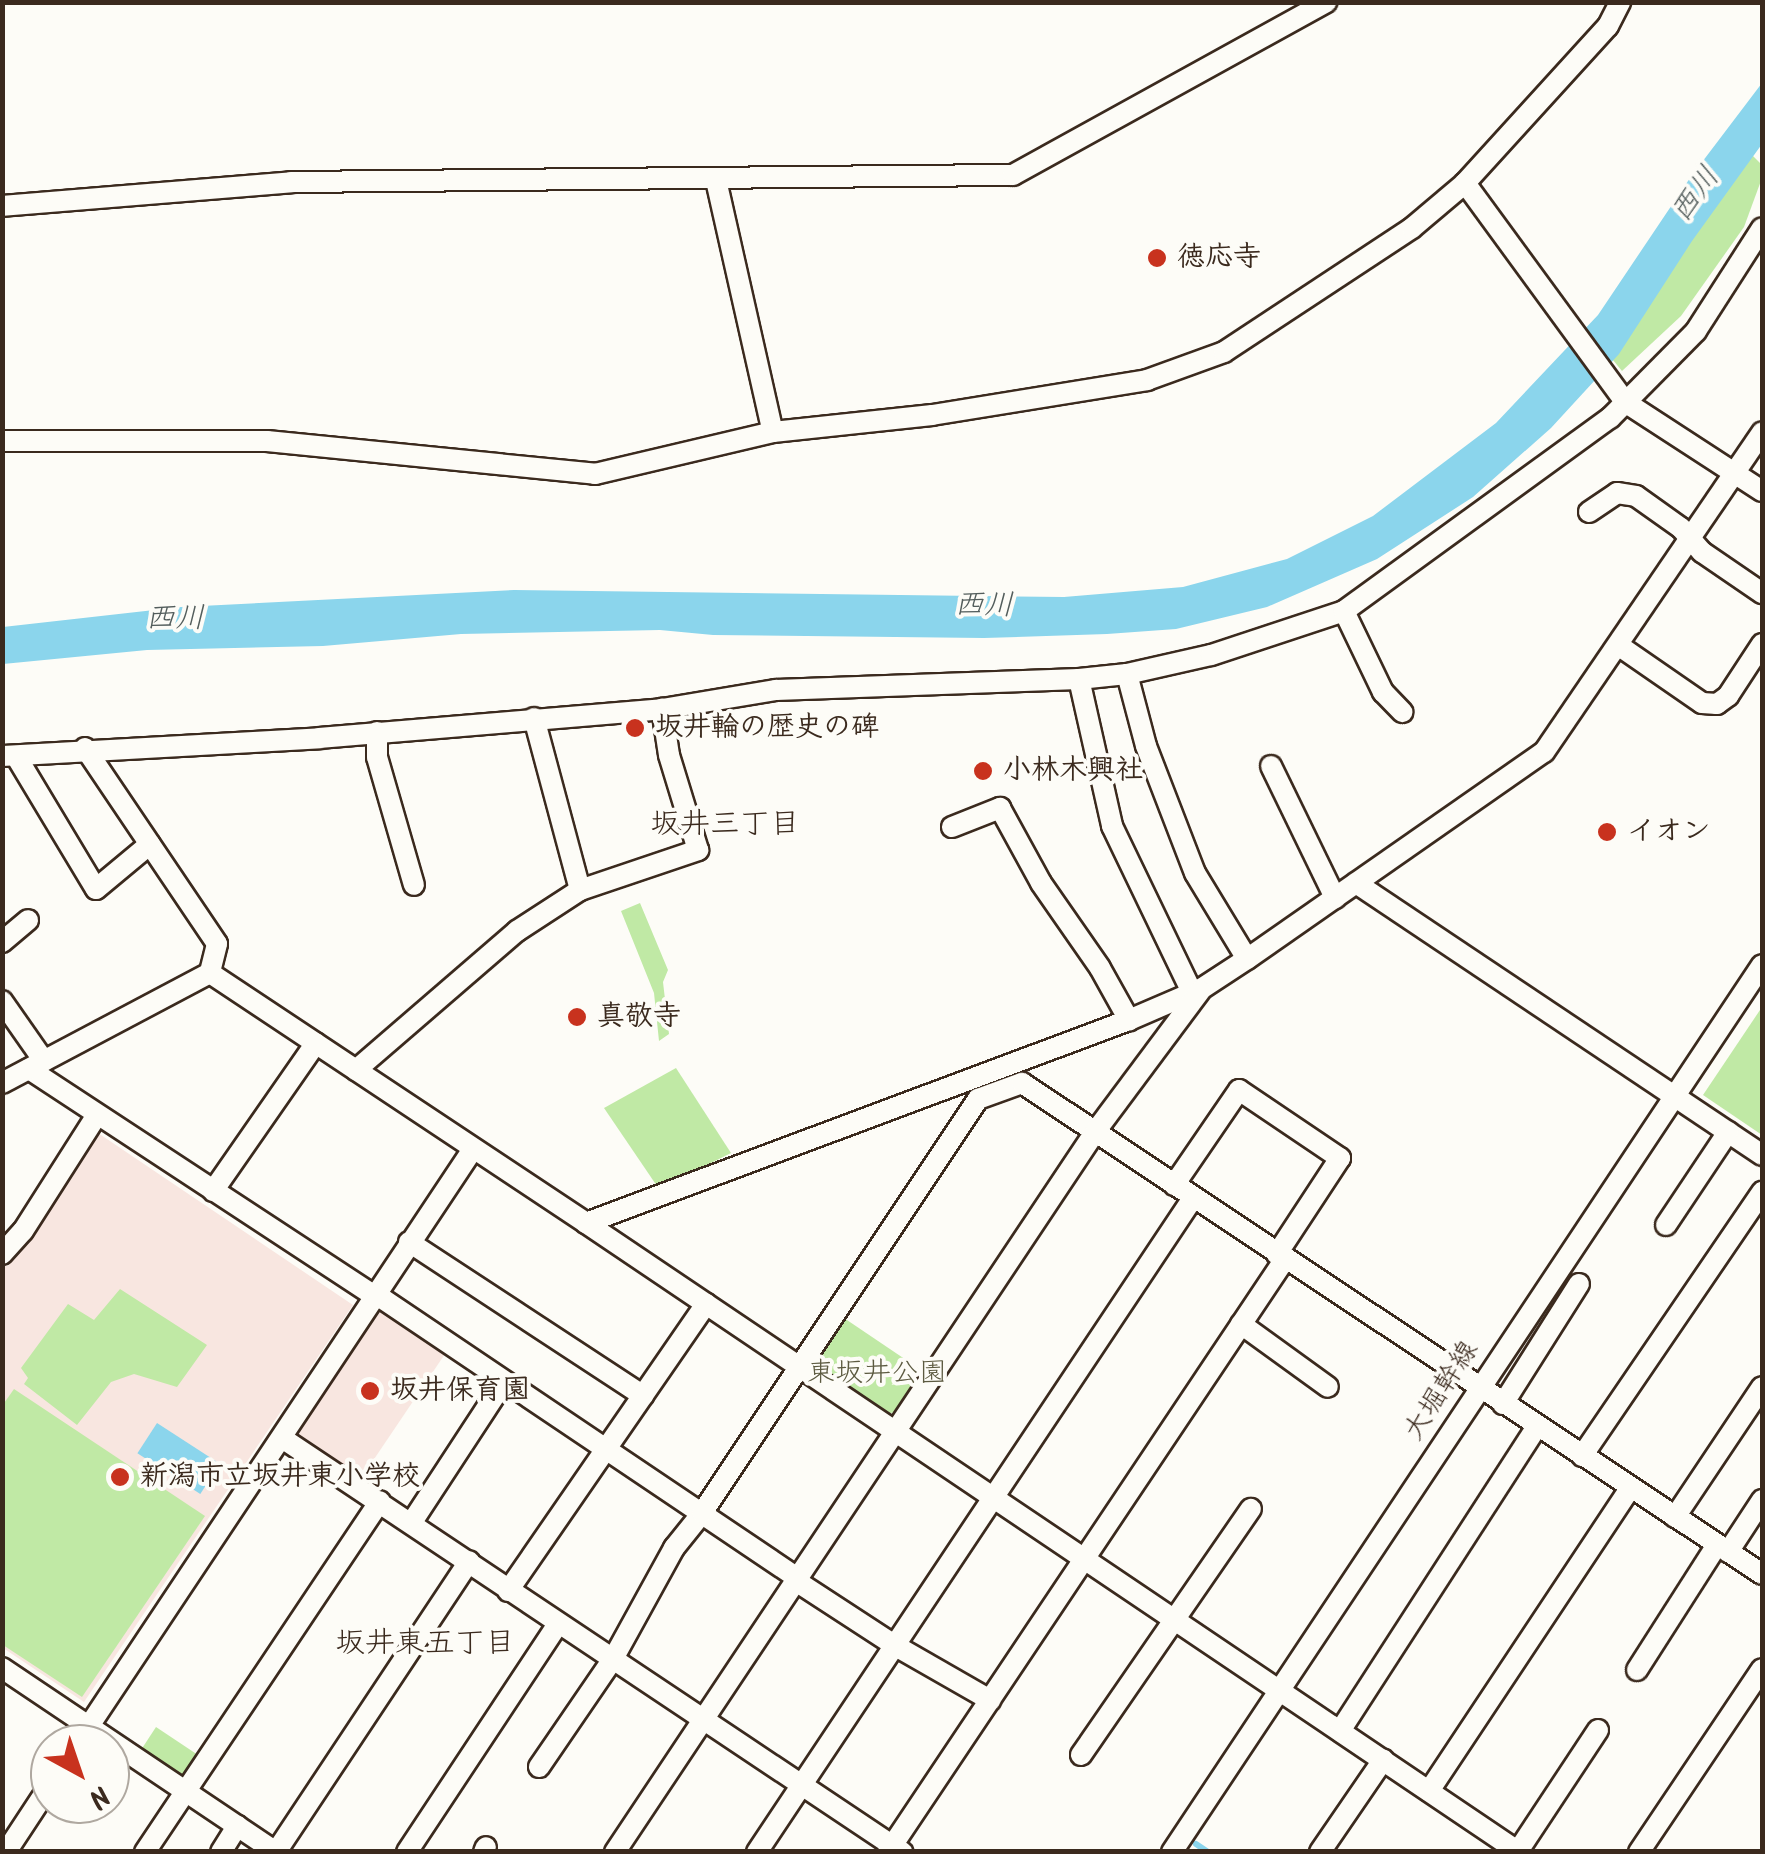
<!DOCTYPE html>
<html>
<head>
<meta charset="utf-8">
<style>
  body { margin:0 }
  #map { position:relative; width:1765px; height:1854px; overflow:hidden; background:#fdfcf7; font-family:Kalam,"Klee One",sans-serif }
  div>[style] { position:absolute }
  .built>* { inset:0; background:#f8e6e0; transform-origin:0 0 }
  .green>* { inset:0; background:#c0e9a5 }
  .water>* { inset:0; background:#8bd5ec; transform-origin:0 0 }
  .stream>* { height:6px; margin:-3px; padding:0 3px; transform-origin:3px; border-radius:3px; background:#8bd5ec }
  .roads { filter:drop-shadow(2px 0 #3b2a1e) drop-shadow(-2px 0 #3b2a1e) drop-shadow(0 2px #3b2a1e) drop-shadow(0 -2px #3b2a1e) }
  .minor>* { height:20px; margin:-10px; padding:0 10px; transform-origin:10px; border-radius:10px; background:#fdfcf7 }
  .dots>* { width:28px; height:28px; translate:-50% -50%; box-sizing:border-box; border:5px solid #fdfcf7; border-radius:50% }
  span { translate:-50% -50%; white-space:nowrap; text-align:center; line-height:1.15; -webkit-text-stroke:8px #fdfcf7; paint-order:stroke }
  .poi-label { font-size:28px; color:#3b2a1e; font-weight:700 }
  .left { translate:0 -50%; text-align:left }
  .park-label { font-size:28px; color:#5c5a40 }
  .street-label { font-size:28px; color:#3b2a1e }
  .water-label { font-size:30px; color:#535d5c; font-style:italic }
  .neighbourhood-label { font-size:30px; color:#3b2a1e }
  .frame { position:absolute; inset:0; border:5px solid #3b2a1e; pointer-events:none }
  .north { position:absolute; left:30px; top:1724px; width:100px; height:100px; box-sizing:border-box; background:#fdfcf7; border:2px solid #afa8a0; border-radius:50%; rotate:140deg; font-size:28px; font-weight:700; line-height:40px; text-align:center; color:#3b2a1e }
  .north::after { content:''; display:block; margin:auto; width:35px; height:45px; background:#c8321e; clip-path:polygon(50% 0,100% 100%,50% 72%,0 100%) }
</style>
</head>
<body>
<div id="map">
  <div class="built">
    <i style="clip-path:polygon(98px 1133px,353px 1305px,84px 1702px,3px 1648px,2px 1263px,8px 1266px)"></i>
    <i style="left:381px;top:1304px;width:81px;height:155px;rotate:34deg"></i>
  </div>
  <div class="green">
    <i style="clip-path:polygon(1750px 153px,1762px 165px,1762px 178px,1744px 227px,1681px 316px,1622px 371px,1608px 354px)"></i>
    <i style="clip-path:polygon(640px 903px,668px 970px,663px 982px,669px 1034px,659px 1041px,654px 993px,621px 911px)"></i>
    <i style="clip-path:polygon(1762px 1007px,1762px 1135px,1703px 1095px)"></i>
    <i style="clip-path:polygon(676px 1068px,731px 1153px,659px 1189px,604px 1108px)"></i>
    <i style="clip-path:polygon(120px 1289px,207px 1345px,177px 1387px,134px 1374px,111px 1382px,77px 1425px,24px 1384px,28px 1378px,21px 1368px,68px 1304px,94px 1320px)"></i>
    <i style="clip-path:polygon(841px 1316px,924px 1372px,896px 1412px,885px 1414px,816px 1366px,811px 1355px)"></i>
    <i style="clip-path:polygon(14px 1389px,205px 1516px,82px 1697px,3px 1645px,2px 1406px)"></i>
    <i style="clip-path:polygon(156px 1727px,198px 1755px,186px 1774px,172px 1776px,139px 1753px)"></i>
  </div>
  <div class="water">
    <i style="clip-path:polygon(1762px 83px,1762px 144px,1692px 241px,1619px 354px,1551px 428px,1473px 497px,1377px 559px,1267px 607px,1176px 629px,1107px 634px,984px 638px,713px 635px,660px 630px,461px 634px,323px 646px,147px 650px,3px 664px,3px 627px,181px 607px,514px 590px,1064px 597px,1183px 587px,1287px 559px,1373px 516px,1496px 423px,1598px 315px,1690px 178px)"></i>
    <i style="left:157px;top:1423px;width:75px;height:36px;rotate:33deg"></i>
  </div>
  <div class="stream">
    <i style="left:1196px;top:1844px;width:14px;rotate:34deg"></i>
  </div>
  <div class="roads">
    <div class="minor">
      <i style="left:716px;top:180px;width:258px;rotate:77.3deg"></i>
      <i style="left:1465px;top:183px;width:271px;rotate:53.8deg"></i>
      <i style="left:1625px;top:402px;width:163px;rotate:33deg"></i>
      <i style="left:2px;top:206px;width:290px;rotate:-4.7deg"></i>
      <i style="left:291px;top:182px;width:722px;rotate:-0.56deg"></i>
      <i style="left:1013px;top:175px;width:358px;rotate:-28.9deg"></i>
      <i style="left:2px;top:441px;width:265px"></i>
      <i style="left:267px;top:441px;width:330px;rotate:5.7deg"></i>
      <i style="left:595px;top:474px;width:183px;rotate:-13.3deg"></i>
      <i style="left:773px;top:432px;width:160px;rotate:-6.1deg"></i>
      <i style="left:932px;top:415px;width:218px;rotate:-9.2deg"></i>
      <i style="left:1147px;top:380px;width:82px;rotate:-20deg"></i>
      <i style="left:1224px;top:352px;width:225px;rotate:-33.4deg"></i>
      <i style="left:1412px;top:228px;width:70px;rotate:-40.3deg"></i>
      <i style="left:1465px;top:183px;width:212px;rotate:-47.7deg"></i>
      <i style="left:1608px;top:26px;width:27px;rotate:-63deg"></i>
      <i style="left:1589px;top:512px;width:34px;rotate:-34deg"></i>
      <i style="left:1617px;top:493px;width:19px;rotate:9deg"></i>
      <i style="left:1636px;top:496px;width:55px;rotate:35.4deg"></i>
      <i style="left:1681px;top:528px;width:32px;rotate:49deg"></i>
      <i style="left:1702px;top:552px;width:73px;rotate:34.3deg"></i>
      <i style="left:1344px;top:611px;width:90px;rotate:64.3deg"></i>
      <i style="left:1383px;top:692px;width:28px;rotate:46deg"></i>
      <i style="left:1618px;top:645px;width:102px;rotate:34.6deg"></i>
      <i style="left:1702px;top:703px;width:15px;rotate:4deg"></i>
      <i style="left:1717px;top:704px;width:14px;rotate:-36deg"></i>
      <i style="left:1728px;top:696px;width:62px;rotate:-56.8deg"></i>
      <i style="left:1127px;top:674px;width:74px;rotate:75.2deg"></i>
      <i style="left:1146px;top:746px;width:136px;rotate:68.9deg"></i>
      <i style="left:1195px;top:873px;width:100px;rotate:58.8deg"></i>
      <i style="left:1079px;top:679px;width:151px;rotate:77.3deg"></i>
      <i style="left:1112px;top:826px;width:184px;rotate:64.3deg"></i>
      <i style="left:534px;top:718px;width:178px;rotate:75deg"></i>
      <i style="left:377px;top:732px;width:25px;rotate:90deg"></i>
      <i style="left:377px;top:757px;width:133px;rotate:73.9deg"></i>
      <i style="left:85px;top:748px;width:236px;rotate:56deg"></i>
      <i style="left:217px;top:944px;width:30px;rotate:104deg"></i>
      <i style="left:2px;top:756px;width:318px;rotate:-3.2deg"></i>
      <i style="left:319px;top:738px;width:344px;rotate:-4.8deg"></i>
      <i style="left:662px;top:709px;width:116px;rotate:-9.5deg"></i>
      <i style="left:776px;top:690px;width:303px;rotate:-2.1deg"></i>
      <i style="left:1079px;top:679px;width:48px;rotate:-5.9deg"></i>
      <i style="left:1127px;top:674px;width:86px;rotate:-12.7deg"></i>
      <i style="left:1211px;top:655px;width:140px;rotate:-18.3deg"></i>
      <i style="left:1344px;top:611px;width:329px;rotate:-36deg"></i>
      <i style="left:1610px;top:418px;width:122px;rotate:-45.3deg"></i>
      <i style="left:1696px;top:331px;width:122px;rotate:-57.3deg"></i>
      <i style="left:16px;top:756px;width:155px;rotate:59deg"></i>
      <i style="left:96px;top:889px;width:70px;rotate:-39.8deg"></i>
      <i style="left:1271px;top:766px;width:147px;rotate:64.1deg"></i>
      <i style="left:952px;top:827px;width:52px;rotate:-21.6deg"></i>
      <i style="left:1000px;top:808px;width:85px;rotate:61.3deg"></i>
      <i style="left:1041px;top:883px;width:103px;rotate:55.2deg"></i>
      <i style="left:1100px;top:968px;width:60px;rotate:60.9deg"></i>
      <i style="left:1356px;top:883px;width:489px;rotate:33.8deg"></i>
      <i style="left:2px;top:942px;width:34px;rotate:-40deg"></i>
      <i style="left:2px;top:1001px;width:73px;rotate:55deg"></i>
      <i style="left:29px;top:1069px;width:412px;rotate:33.3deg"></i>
      <i style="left:356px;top:1070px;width:213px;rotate:-40.8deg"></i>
      <i style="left:517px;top:931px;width:75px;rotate:-33.1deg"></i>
      <i style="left:580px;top:890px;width:125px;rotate:-18.7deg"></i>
      <i style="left:698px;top:850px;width:99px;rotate:-107deg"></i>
      <i style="left:669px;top:755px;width:47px;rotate:-98.7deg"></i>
      <i style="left:2px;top:1083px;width:235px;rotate:-27.9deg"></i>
      <i style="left:210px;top:973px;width:452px;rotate:33.6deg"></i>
      <i style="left:586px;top:1223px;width:580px;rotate:-20.5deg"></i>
      <i style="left:1129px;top:1020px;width:78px;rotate:-23.3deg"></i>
      <i style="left:1201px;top:989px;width:55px;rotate:-33.1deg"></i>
      <i style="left:1247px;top:959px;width:362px;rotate:-34.9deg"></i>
      <i style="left:1544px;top:752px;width:387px;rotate:-55.7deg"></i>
      <i style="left:1174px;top:1185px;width:115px;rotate:-55.6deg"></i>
      <i style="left:1239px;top:1090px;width:122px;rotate:34deg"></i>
      <i style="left:1340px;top:1158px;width:115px;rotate:123.3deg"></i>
      <i style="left:213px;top:1191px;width:180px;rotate:-55.2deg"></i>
      <i style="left:586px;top:1223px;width:1125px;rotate:33.99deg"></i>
      <i style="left:1666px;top:1225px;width:112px;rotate:-56.3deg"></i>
      <i style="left:409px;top:1242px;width:280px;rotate:33.3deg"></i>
      <i style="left:2px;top:1254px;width:31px;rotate:-48deg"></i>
      <i style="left:23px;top:1231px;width:138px;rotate:-57.5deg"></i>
      <i style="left:374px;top:1293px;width:509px;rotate:33.94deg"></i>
      <i style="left:1241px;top:1324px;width:107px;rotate:35.9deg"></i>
      <i style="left:1503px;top:1404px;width:142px;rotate:-57.7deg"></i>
      <i style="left:282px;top:1438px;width:746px;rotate:33.73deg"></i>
      <i style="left:1582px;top:1456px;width:320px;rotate:-55.7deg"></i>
      <i style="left:1675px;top:1517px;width:156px;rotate:-56.2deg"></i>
      <i style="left:412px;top:1522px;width:159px;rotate:-56.8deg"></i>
      <i style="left:1728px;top:1552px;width:62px;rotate:-56.8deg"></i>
      <i style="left:796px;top:1581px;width:117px;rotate:33.1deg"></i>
      <i style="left:894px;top:1645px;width:111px;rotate:29.8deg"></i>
      <i style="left:508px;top:1591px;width:349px;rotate:-55.4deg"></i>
      <i style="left:2px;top:1668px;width:330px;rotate:33.9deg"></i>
      <i style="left:1637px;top:1670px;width:148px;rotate:-57.4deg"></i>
      <i style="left:1340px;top:1731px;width:362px;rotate:-57.1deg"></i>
      <i style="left:77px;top:1744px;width:715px;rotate:-56.35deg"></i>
      <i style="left:1081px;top:1755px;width:299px;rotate:-55.4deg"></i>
      <i style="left:539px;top:1767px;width:131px;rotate:-55.6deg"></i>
      <i style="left:613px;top:1659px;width:127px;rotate:-61.2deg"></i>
      <i style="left:674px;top:1548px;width:45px;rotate:-51.3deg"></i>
      <i style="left:702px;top:1513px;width:498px;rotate:-56.3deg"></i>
      <i style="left:978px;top:1099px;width:47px;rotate:-20deg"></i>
      <i style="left:1022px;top:1083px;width:888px;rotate:33.56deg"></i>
      <i style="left:1429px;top:1791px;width:364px;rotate:-56.4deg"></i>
      <i style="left:1518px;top:1851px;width:145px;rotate:-56.5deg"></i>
      <i style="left:6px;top:1852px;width:80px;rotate:-56.7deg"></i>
      <i style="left:145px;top:1852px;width:422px;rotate:-56.2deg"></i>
      <i style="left:221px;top:1852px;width:31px;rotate:-58deg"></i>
      <i style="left:276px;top:1852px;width:349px;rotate:-56.4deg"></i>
      <i style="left:407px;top:1852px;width:272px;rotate:-56.5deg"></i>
      <i style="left:484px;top:1852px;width:5px;rotate:-68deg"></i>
      <i style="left:615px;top:1852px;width:865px;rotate:-56.31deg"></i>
      <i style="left:1095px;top:1132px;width:176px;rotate:-53.3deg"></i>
      <i style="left:757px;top:1852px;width:786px;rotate:-56.31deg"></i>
      <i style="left:888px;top:1852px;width:714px;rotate:-56.2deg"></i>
      <i style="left:1172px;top:1852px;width:1065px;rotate:-56.37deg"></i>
      <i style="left:1320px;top:1852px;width:112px;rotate:-55.6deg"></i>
      <i style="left:1639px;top:1852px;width:220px;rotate:-56.1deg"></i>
    </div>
  </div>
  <div class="dots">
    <i style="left:1157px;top:258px;background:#c8321e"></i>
    <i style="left:635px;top:728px;background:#c8321e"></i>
    <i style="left:983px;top:771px;background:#c8321e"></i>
    <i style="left:1607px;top:832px;background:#c8321e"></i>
    <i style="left:577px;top:1017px;background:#c8321e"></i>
    <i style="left:370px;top:1391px;background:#c8321e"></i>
    <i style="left:120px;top:1477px;background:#c8321e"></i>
  </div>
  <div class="poi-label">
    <span class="left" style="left:1177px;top:258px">徳応寺</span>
    <span class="left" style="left:655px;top:728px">坂井輪の歴史の碑</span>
    <span class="left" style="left:1003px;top:771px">小林木興社</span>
    <span class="left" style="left:1627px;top:832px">イオン</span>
    <span class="left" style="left:597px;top:1017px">真敬寺</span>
    <span class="left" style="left:390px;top:1391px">坂井保育園</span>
    <span class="left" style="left:140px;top:1477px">新潟市立坂井東小学校</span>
  </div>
  <div class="park-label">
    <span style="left:877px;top:1374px">東坂井公園</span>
  </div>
  <div class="street-label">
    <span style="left:1442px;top:1391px;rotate:-57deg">大堀幹線</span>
  </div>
  <div class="water-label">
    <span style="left:1696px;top:195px;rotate:-54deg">西川</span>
    <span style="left:984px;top:606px;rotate:1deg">西川</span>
    <span style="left:175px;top:619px">西川</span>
  </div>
  <div class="neighbourhood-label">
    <span style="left:725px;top:825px">坂井三丁目</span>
    <span style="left:425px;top:1644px">坂井東五丁目</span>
  </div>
  <div class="frame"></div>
  <div class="north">N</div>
</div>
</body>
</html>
